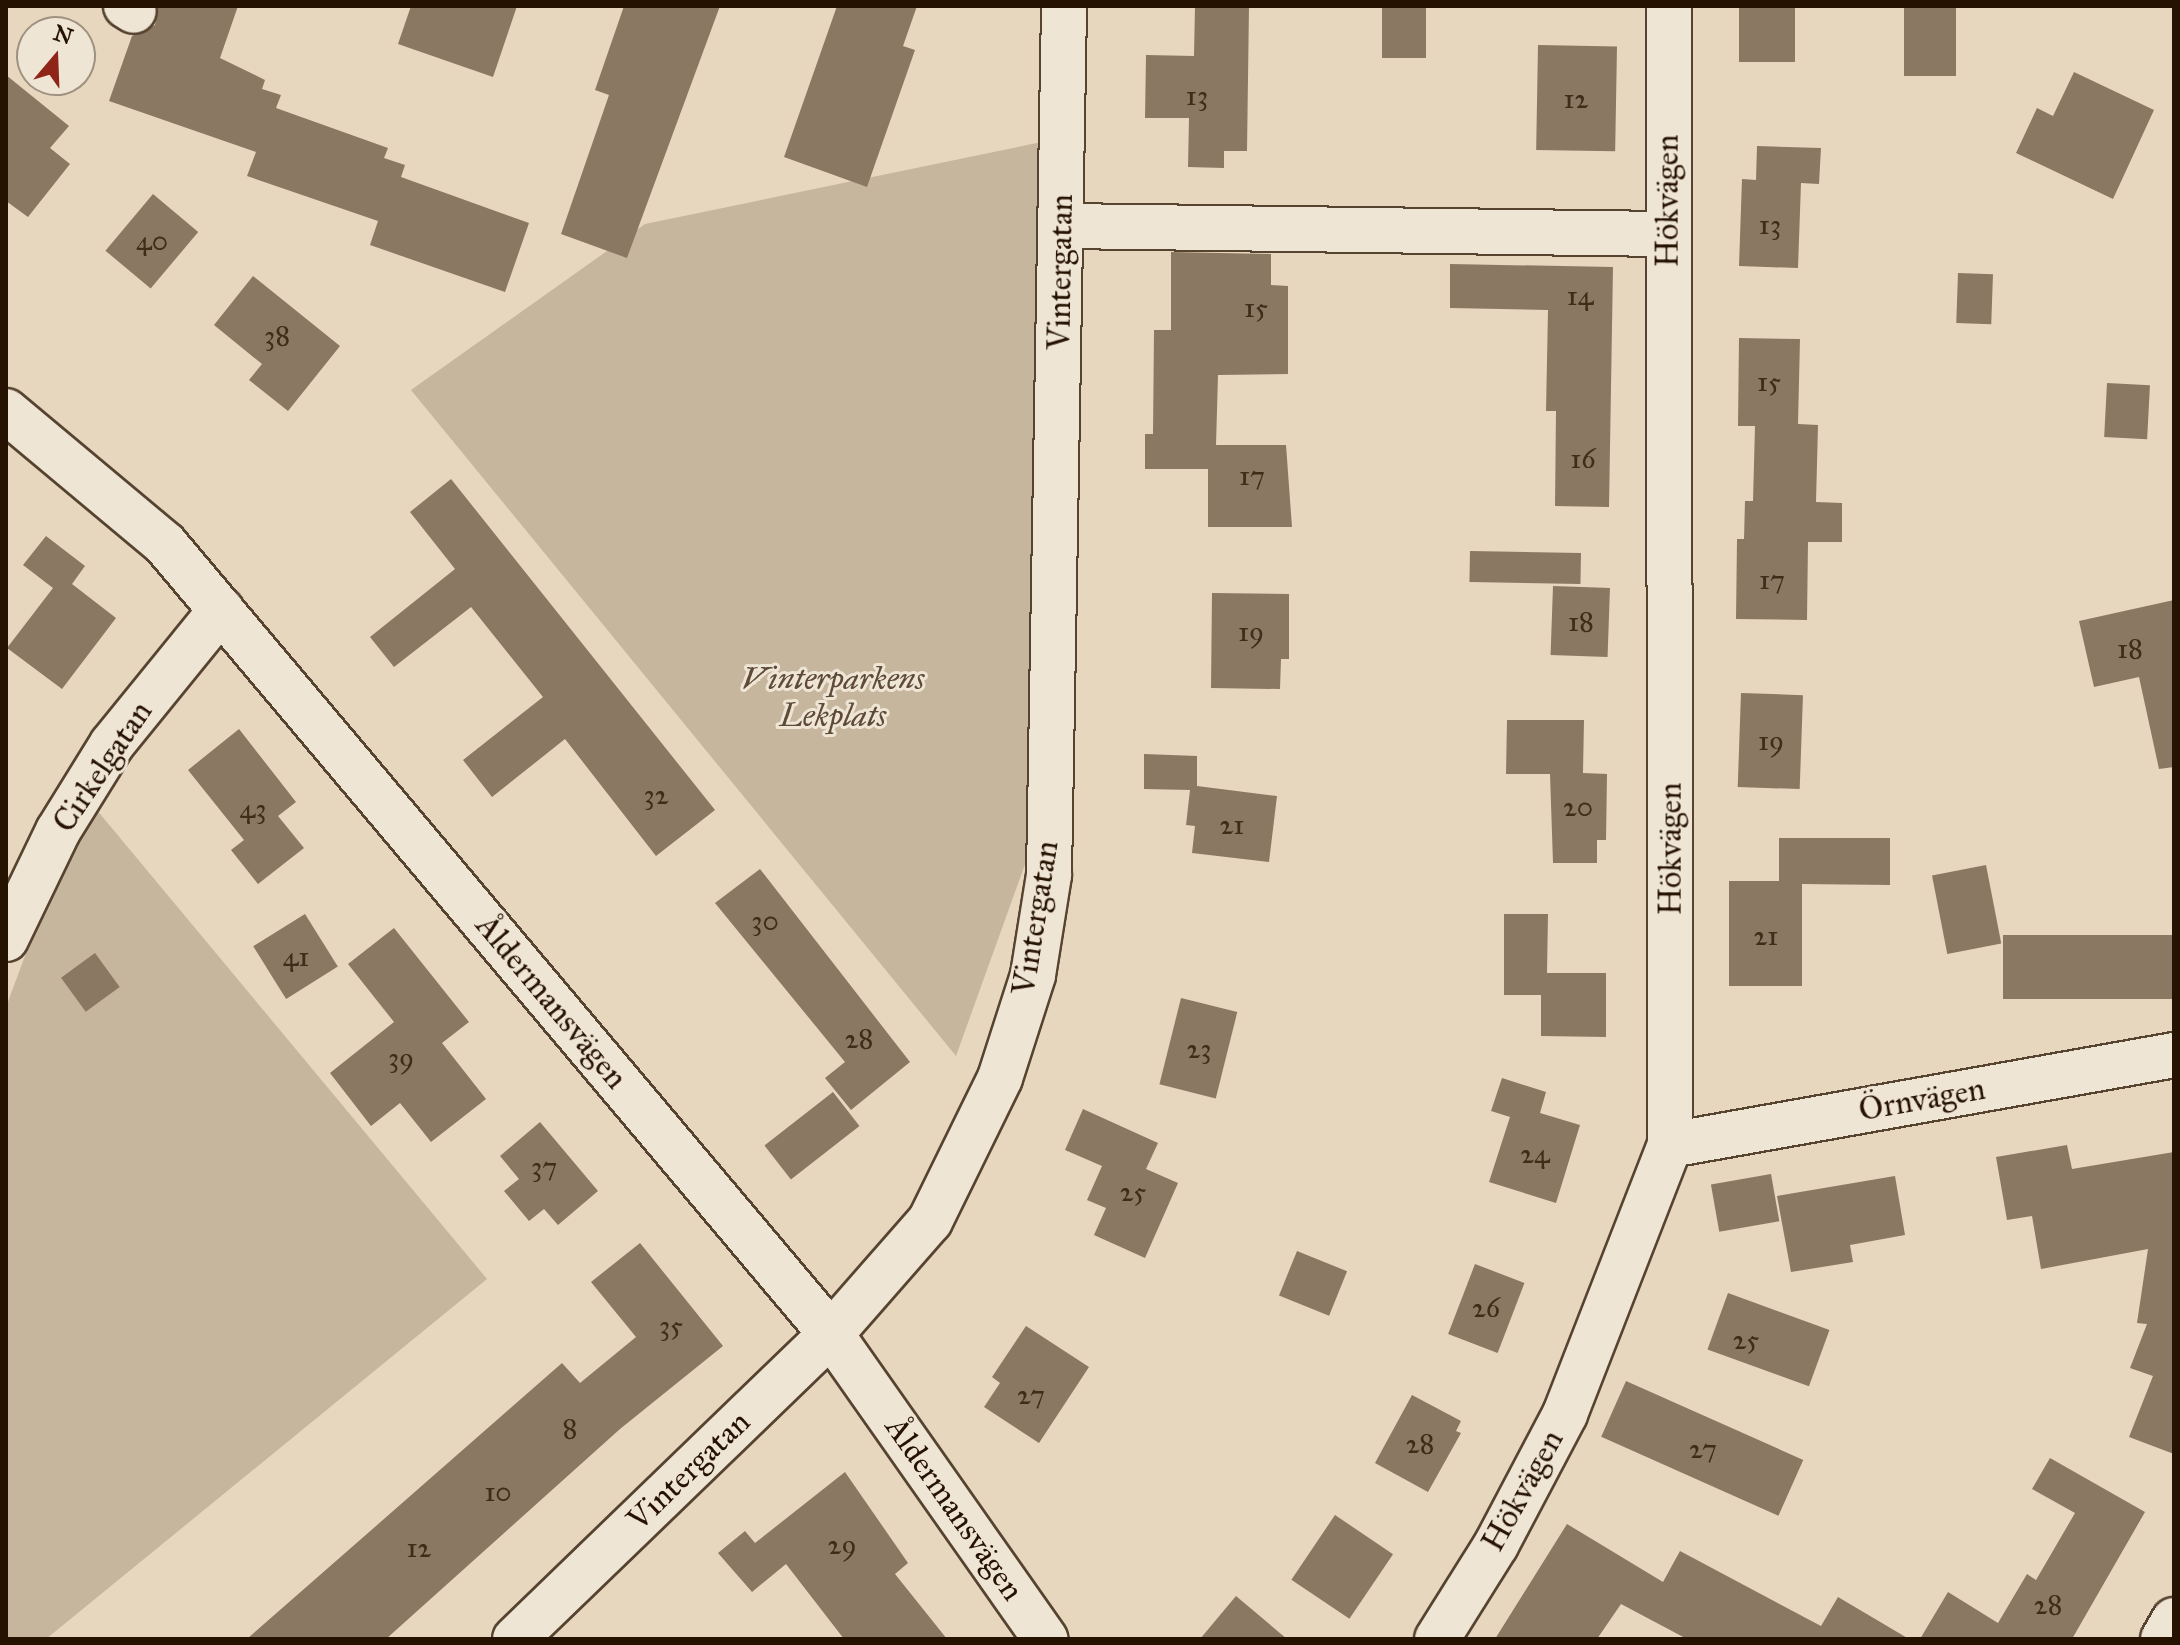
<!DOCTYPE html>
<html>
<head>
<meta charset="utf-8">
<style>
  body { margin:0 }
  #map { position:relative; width:2180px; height:1645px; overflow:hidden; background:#e7d7be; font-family:"IM FELL Great Primer",serif }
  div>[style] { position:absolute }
  .green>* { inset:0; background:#c6b69e }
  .building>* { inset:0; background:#8a7863; transform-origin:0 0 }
  .roads { filter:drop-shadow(2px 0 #564330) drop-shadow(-2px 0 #564330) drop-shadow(0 2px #564330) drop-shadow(0 -2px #564330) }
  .minor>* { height:44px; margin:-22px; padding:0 22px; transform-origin:22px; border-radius:22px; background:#efe5d5 }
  span { translate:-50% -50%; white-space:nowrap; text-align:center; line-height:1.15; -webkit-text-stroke:6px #efe5d5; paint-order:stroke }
  .number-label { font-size:28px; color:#3f2c19 }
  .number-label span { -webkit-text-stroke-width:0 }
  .street-label { font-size:32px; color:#261200 }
  .park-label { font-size:32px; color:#5e4b37; font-style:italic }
  .frame { position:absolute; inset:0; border:8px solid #261200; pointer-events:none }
  .north { position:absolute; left:16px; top:16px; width:80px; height:80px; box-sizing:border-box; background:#efe5d5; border:2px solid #9f9180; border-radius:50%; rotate:19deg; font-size:22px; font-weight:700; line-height:32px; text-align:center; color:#261200 }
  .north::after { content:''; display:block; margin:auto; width:28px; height:36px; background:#8f2418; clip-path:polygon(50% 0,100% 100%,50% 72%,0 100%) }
</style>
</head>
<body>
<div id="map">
  <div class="green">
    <i style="clip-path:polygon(1042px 142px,1042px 817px,956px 1056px,411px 390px,645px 224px)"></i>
    <i style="clip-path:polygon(96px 809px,487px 1279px,46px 1639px,6px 1639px,6px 1007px,38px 921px)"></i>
  </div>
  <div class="building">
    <i style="clip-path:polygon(158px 6px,238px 6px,220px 58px,265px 80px,262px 89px,281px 95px,276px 108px,388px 148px,384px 158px,405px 165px,401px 177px,529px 223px,505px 292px,370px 245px,378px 221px,247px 176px,256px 152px,109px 101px,132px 36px,155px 25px)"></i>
    <i style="clip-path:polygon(411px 6px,517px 6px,493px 77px,398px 44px)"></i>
    <i style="clip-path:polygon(624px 6px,720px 6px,627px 258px,561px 234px,609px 95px,595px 90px)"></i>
    <i style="clip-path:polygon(837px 6px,917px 6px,903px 46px,915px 50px,867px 187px,784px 157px)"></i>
    <i style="clip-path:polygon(1195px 6px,1249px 6px,1247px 151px,1224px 151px,1224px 168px,1188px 167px,1189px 118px,1145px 118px,1146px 55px,1194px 56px)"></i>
    <i style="left:1382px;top:6px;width:44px;height:52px"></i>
    <i style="left:1739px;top:6px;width:56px;height:56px"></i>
    <i style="left:1904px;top:6px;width:52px;height:70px"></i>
    <i style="left:1538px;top:45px;width:79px;height:105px;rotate:1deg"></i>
    <i style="clip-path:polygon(2074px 72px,2154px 110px,2113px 199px,2016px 153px,2037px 108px,2053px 116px)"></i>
    <i style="clip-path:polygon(6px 75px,69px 126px,50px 148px,70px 164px,28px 217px,6px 201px)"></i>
    <i style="clip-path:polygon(1757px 146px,1821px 148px,1819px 184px,1801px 183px,1798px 268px,1739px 266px,1742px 179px,1756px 180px)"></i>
    <i style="left:153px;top:194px;width:59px;height:74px;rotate:40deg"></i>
    <i style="clip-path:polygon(1171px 252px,1271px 254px,1271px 285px,1288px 286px,1288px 374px,1218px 375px,1216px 445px,1286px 445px,1292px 527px,1208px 527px,1208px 469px,1145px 469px,1145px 434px,1153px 434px,1154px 330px,1171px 330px)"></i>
    <i style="clip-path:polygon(1450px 264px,1613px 267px,1609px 507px,1555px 506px,1556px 411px,1546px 411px,1548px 310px,1450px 308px)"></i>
    <i style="left:1958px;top:273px;width:35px;height:50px;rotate:2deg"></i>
    <i style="clip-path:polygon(253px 276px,340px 346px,288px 411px,249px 380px,262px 364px,214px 325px)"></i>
    <i style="clip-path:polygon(1739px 338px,1800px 339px,1798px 424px,1818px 425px,1816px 502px,1842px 503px,1842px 542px,1808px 542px,1807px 620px,1736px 619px,1737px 539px,1744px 539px,1745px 501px,1753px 501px,1755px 426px,1738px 426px)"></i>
    <i style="left:2107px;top:383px;width:43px;height:54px;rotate:3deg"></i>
    <i style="clip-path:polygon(451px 479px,715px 810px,656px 856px,565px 739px,492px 797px,463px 760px,543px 697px,471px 607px,394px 667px,370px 637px,455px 569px,410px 512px)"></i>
    <i style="clip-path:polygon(46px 536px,85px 566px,72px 584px,116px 618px,62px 689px,7px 648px,53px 588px,23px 565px)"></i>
    <i style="left:1470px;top:551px;width:111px;height:31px;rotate:1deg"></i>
    <i style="left:1553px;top:586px;width:57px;height:69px;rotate:2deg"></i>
    <i style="clip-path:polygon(1212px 593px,1289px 594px,1289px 659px,1281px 659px,1280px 689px,1211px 688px)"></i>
    <i style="clip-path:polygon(2174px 600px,2174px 767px,2159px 769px,2139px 677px,2094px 687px,2079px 621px)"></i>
    <i style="left:1741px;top:693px;width:62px;height:94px;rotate:2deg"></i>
    <i style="clip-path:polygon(1507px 720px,1584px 720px,1583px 773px,1607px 774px,1606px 840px,1597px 840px,1597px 863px,1553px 863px,1550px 774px,1506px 774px)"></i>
    <i style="clip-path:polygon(239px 729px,296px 802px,278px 816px,304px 848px,258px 884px,231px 850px,244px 840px,188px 770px)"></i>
    <i style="clip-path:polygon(1144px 754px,1197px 756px,1197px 786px,1277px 796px,1269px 862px,1192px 853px,1195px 826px,1186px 825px,1190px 790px,1144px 789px)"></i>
    <i style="clip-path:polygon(1779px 838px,1890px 838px,1890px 885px,1802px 884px,1802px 986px,1729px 986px,1729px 881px,1779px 881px)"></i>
    <i style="left:1986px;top:865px;width:80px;height:55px;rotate:79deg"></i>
    <i style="clip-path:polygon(760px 869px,910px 1062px,851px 1110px,825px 1078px,845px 1062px,715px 903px)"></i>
    <i style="left:305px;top:914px;width:62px;height:61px;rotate:58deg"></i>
    <i style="clip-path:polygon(1504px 914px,1548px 914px,1547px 973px,1606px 973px,1606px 1037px,1541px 1036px,1541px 995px,1504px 995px)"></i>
    <i style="clip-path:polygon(394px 928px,469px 1022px,442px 1043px,486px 1099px,431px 1142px,400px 1103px,371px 1126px,330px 1073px,394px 1022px,348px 964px)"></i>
    <i style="left:2174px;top:935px;width:64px;height:171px;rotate:90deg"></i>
    <i style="left:95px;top:953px;width:42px;height:42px;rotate:54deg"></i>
    <i style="left:1181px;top:998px;width:58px;height:89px;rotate:14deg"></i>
    <i style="clip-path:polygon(1502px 1078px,1546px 1092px,1540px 1113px,1580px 1125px,1556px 1203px,1489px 1182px,1510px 1117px,1491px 1111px)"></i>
    <i style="left:833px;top:1092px;width:43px;height:87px;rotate:52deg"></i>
    <i style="clip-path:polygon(1083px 1109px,1158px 1143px,1146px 1169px,1178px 1183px,1145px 1258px,1094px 1235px,1106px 1208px,1087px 1200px,1102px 1166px,1065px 1150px)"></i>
    <i style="clip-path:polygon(540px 1122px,598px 1191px,558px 1225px,544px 1209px,529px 1221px,504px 1191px,519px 1179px,500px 1156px)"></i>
    <i style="clip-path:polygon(2067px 1145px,2072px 1169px,2174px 1152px,2174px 1454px,2129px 1437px,2153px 1376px,2130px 1368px,2147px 1324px,2137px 1323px,2148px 1249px,2041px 1269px,2032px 1216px,2007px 1220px,1996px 1157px)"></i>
    <i style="left:1771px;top:1174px;width:48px;height:61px;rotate:80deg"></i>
    <i style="clip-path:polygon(1895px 1176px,1905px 1235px,1850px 1245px,1853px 1262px,1791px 1272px,1777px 1196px)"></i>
    <i style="clip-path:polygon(640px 1243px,723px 1346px,620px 1429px,386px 1639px,247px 1639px,562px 1363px,580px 1383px,636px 1337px,591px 1282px)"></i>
    <i style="left:1297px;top:1251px;width:54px;height:48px;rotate:22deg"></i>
    <i style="left:1475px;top:1264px;width:53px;height:75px;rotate:21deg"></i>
    <i style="left:1728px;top:1293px;width:108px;height:60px;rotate:20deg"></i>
    <i style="clip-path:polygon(1026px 1326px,1089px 1367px,1039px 1443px,984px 1407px,1000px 1383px,992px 1377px)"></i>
    <i style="left:1626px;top:1381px;width:194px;height:61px;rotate:24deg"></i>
    <i style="clip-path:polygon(1412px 1395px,1461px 1421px,1456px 1431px,1461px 1433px,1428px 1492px,1375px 1463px)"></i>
    <i style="clip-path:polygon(2050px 1458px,2145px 1512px,2072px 1639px,1920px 1639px,1948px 1592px,1998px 1623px,2027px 1574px,2036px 1580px,2075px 1513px,2032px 1489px)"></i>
    <i style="clip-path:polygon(845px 1472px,908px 1563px,895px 1574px,947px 1639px,844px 1639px,786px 1564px,752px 1592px,718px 1553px,745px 1531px,755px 1543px)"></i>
    <i style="left:1335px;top:1515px;width:70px;height:78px;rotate:34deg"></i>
    <i style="clip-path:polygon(1567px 1524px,1663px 1582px,1680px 1551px,1821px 1626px,1838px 1597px,1909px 1639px,1687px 1639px,1621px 1604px,1597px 1639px,1495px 1639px)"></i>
    <i style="clip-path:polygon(1236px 1596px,1287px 1639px,1200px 1639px)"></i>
  </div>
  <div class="roads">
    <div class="minor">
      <i style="left:126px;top:6px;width:9px;rotate:32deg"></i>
      <i style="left:1063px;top:226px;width:605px;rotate:0.76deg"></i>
      <i style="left:6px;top:411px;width:207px;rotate:39.9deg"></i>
      <i style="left:165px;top:544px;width:1033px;rotate:49.87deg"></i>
      <i style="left:831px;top:1334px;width:373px;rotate:54.9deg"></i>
      <i style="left:6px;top:939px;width:120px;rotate:-64.3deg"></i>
      <i style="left:58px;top:831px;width:102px;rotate:-58.2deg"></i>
      <i style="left:112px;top:744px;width:173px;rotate:-50.9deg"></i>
      <i style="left:1670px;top:1145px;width:512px;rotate:-10.12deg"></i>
      <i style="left:515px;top:1639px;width:439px;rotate:-44deg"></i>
      <i style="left:831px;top:1334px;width:150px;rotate:-48.8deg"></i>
      <i style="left:930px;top:1221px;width:159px;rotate:-63.9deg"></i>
      <i style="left:1000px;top:1078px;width:108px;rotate:-72.2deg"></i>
      <i style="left:1033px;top:975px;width:101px;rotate:-80.9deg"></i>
      <i style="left:1049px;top:875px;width:869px;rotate:-89.01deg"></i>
      <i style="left:1437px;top:1639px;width:111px;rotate:-57.9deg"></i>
      <i style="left:1496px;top:1545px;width:148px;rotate:-62.2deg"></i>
      <i style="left:1565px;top:1414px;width:289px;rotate:-68.7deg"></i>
      <i style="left:1670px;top:1145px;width:1139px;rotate:-90.05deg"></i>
      <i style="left:2163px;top:1639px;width:22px;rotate:-60deg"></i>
    </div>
  </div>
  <div class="number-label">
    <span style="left:1197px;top:96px">13</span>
    <span style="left:1576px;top:99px">12</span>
    <span style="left:1770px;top:225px">13</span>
    <span style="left:152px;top:241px">40</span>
    <span style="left:1580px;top:296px">14</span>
    <span style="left:1256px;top:308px">15</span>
    <span style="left:277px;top:336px">38</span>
    <span style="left:1769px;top:382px">15</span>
    <span style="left:1583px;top:459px">16</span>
    <span style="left:1252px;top:476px">17</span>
    <span style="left:1772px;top:580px">17</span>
    <span style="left:1581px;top:622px">18</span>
    <span style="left:1251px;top:632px">19</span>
    <span style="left:2130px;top:649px">18</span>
    <span style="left:1771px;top:741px">19</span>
    <span style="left:656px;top:795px">32</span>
    <span style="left:1578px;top:807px">20</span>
    <span style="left:253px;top:809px">43</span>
    <span style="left:1232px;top:825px">21</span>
    <span style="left:765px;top:921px">30</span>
    <span style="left:1766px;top:936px">21</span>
    <span style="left:296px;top:957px">41</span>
    <span style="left:859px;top:1039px">28</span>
    <span style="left:1199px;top:1049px">23</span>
    <span style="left:401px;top:1058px">39</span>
    <span style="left:1535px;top:1154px">24</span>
    <span style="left:544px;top:1167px">37</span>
    <span style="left:1133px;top:1192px">25</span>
    <span style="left:1486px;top:1308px">26</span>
    <span style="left:671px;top:1326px">35</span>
    <span style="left:1746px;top:1340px">25</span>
    <span style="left:1031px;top:1395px">27</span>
    <span style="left:570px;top:1429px">8</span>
    <span style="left:1420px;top:1444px">28</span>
    <span style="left:1703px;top:1449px">27</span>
    <span style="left:498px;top:1492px">10</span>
    <span style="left:842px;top:1545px">29</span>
    <span style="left:419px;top:1548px">12</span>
    <span style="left:2048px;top:1605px">28</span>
  </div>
  <div class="street-label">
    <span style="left:1668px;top:201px;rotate:-90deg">Hökvägen</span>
    <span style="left:1061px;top:272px;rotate:-89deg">Vintergatan</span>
    <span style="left:103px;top:767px;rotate:-56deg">Cirkelgatan</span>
    <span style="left:1671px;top:849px;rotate:-90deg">Hökvägen</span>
    <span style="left:1036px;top:918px;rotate:-81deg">Vintergatan</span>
    <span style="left:551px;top:1002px;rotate:50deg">Åldermansvägen</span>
    <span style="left:1922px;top:1100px;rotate:-10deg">Örnvägen</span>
    <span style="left:689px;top:1471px;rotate:-44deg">Vintergatan</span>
    <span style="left:1523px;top:1491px;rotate:-61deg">Hökvägen</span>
    <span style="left:954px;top:1509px;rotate:55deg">Åldermansvägen</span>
  </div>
  <div class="park-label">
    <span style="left:833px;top:698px">Vinterparkens<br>Lekplats</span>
  </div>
  <div class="frame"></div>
  <div class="north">N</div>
</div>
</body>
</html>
